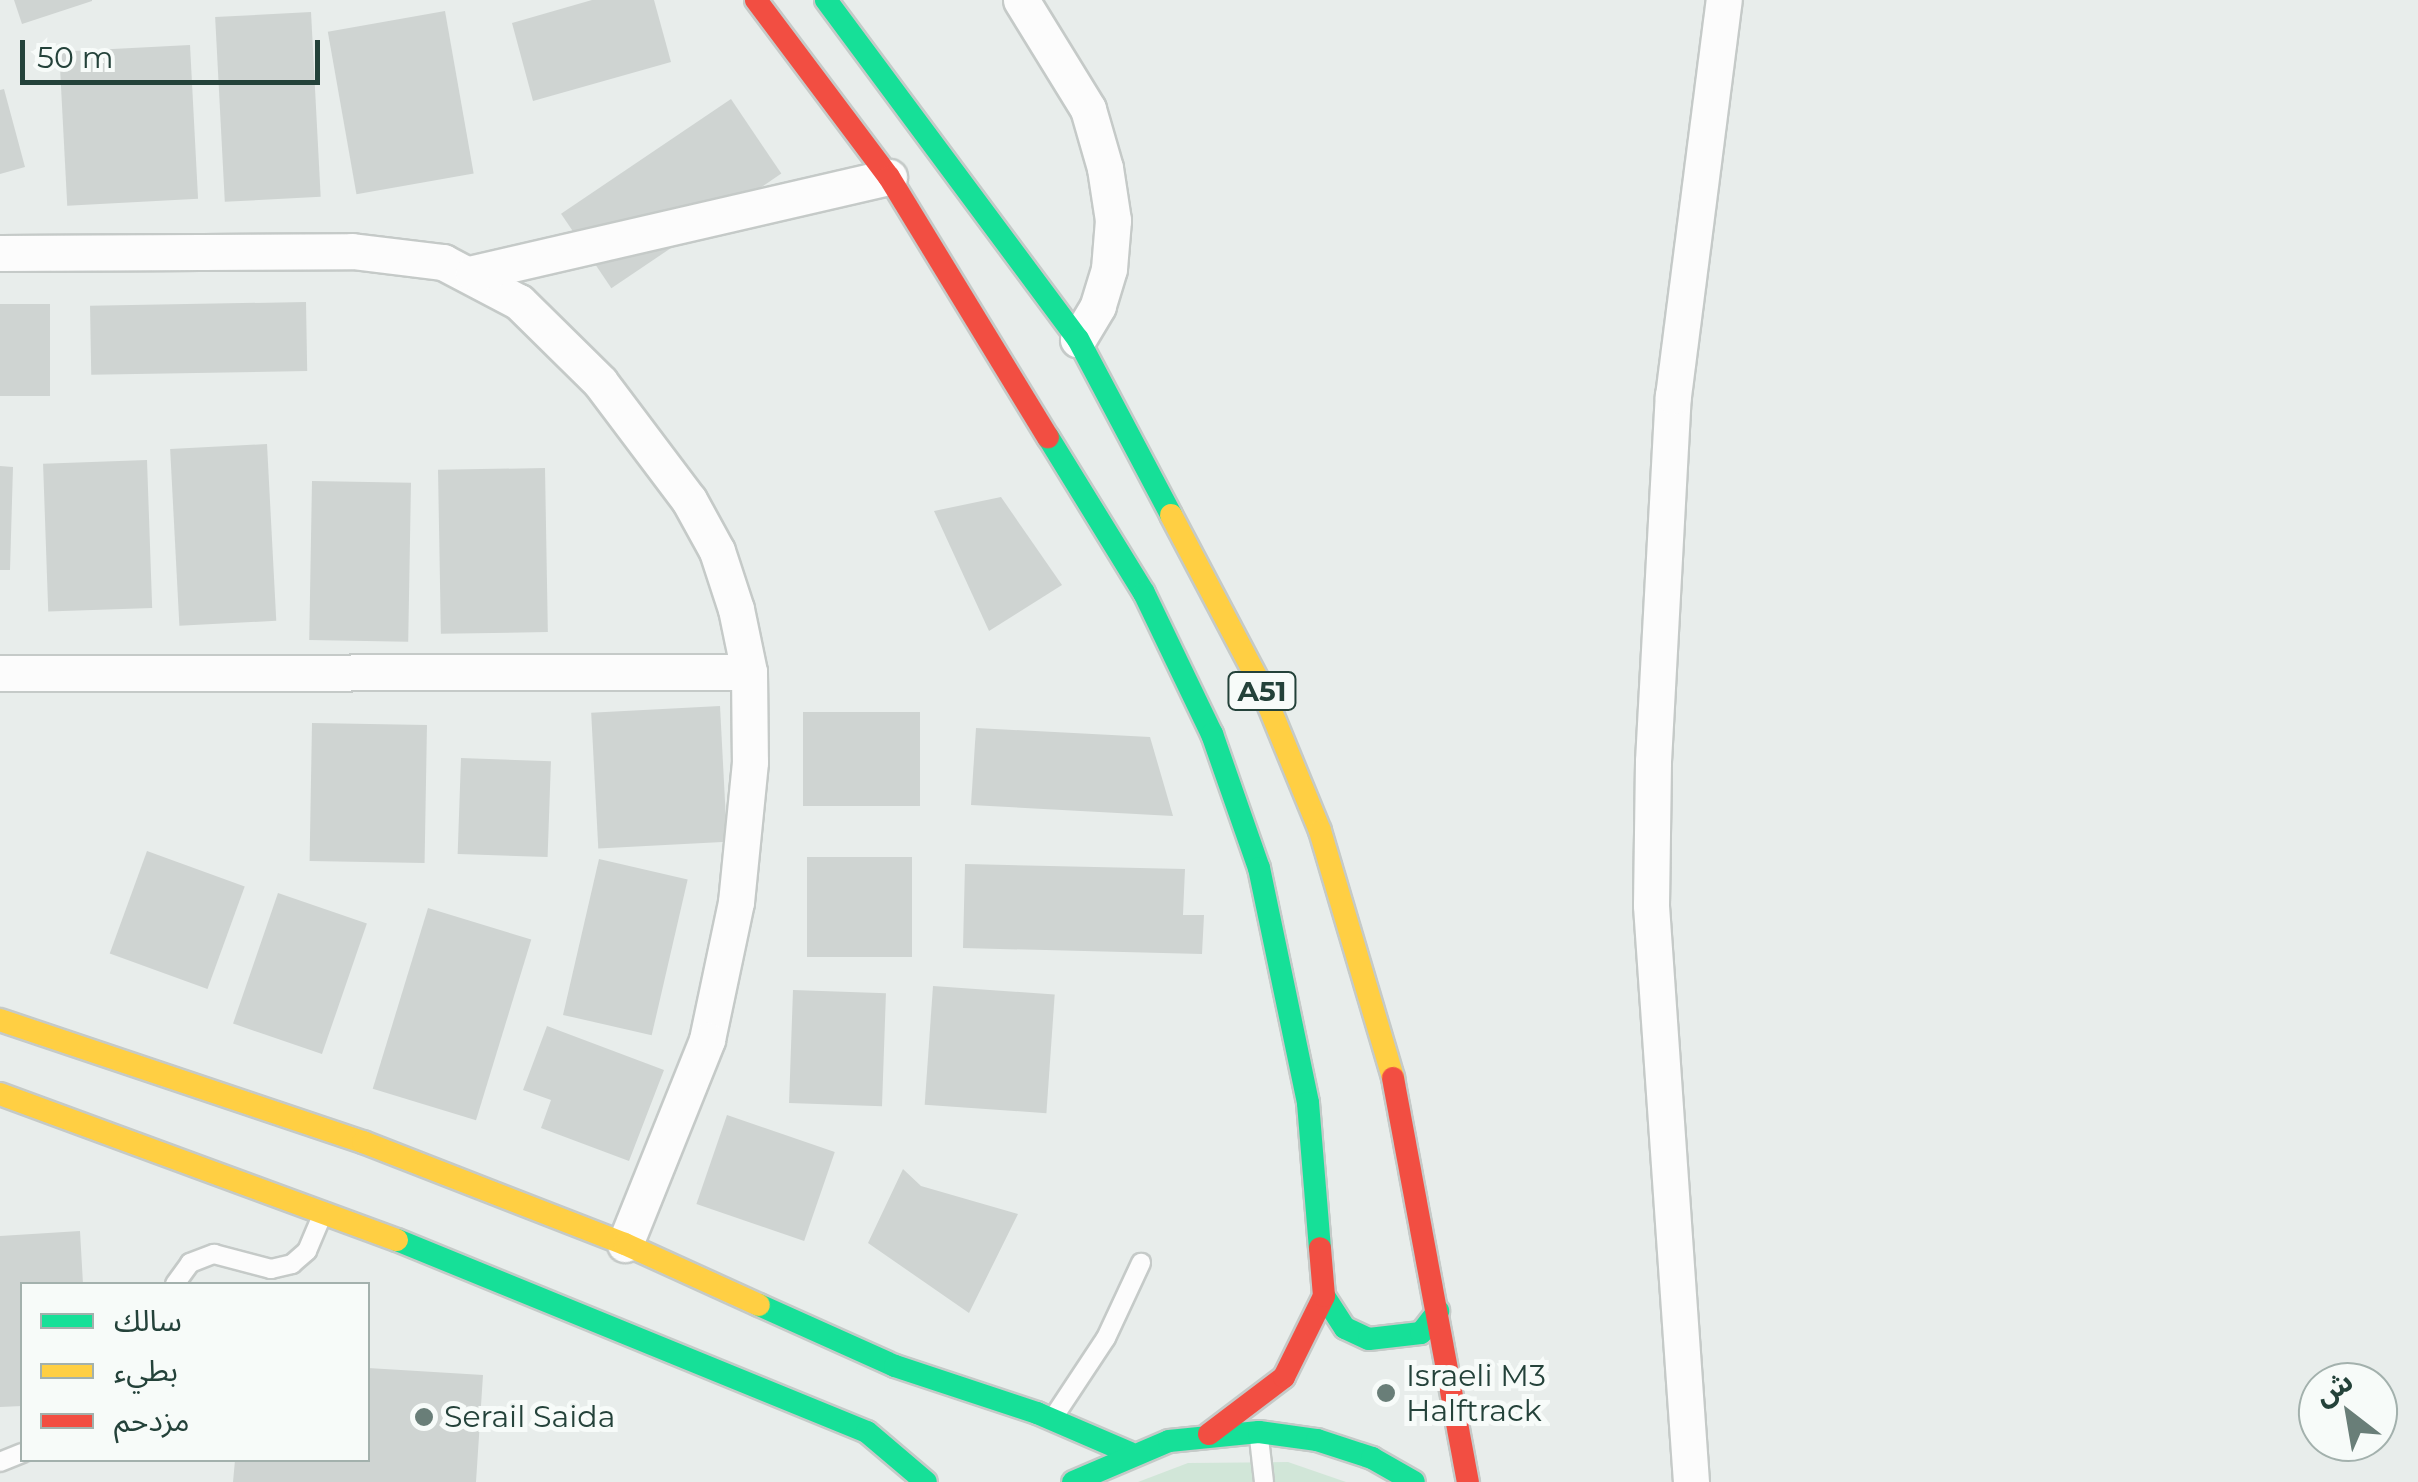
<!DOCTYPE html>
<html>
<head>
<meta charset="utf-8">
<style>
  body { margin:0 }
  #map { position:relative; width:2418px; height:1482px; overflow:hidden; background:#e8edeb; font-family:Montserrat,"Noto Sans Arabic",sans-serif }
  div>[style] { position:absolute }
  .green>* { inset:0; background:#d1e6d8 }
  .building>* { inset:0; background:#cfd4d2; transform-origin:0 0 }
  .roads { filter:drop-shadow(2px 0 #c5cac8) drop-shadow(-2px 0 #c5cac8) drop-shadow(0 2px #c5cac8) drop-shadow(0 -2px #c5cac8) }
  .lane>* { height:18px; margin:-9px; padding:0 9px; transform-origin:9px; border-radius:9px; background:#fcfcfc }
  .street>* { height:35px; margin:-17.5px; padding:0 17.5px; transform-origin:17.5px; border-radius:17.5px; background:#fcfcfc }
  .fast>* { height:22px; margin:-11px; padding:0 11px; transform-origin:11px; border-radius:11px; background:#16e098 }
  .slow>* { height:22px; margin:-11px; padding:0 11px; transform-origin:11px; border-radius:11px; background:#ffcf43 }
  .jam>* { height:22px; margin:-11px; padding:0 11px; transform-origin:11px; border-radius:11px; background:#f24e42 }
  .dots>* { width:28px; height:28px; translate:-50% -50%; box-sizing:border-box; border:5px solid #f7fbf9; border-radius:50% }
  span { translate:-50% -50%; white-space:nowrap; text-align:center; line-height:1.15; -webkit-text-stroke:10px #f7fbf9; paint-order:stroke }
  .shield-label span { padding:2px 8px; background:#f7fbf9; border:2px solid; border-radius:8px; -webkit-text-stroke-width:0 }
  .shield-label { font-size:28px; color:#24423a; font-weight:700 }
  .poi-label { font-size:30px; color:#24423a }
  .left { translate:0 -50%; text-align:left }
  .legend { position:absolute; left:20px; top:1282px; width:350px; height:180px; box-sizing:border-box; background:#f7fbf9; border:2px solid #a3b1ad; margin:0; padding:12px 18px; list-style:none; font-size:30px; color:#24423a }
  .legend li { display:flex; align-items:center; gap:20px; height:50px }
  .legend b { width:50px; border:2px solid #a3b1ad }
  .north { position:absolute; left:2298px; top:1362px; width:100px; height:100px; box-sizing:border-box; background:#f7fbf9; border:2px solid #a3b1ad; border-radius:50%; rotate:329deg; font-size:28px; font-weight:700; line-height:40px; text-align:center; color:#24423a }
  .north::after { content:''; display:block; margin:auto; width:35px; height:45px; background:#697e78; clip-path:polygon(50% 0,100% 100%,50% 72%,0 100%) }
  .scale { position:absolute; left:20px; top:40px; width:300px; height:45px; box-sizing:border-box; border:5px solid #24423a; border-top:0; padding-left:12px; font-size:30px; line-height:35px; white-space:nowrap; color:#24423a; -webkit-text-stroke:8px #f7fbf9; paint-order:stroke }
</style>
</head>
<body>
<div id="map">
  <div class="green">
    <i style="clip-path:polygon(1288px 1462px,1346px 1482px,1138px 1482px,1188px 1463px)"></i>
  </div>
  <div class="building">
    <i style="clip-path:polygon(14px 0,92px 0,92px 1px,22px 24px)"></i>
    <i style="clip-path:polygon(592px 0,654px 0,671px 62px,533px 101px,512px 23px)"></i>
    <i style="left:445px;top:11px;width:165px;height:119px;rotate:80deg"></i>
    <i style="left:311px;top:12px;width:185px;height:96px;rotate:87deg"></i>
    <i style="left:190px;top:45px;width:154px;height:131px;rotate:87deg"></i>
    <i style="clip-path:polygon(4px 89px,25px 167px,0 174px,0 90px)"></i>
    <i style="left:731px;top:99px;width:90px;height:205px;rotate:56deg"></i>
    <i style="left:306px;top:302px;width:69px;height:216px;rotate:89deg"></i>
    <i style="left:0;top:304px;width:50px;height:92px"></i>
    <i style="left:267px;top:444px;width:177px;height:97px;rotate:87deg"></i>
    <i style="left:147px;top:460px;width:148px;height:104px;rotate:88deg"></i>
    <i style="clip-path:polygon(0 466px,13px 467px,10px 570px,0 570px)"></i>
    <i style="left:545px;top:468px;width:164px;height:107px;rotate:89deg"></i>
    <i style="left:312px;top:481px;width:99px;height:159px;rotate:1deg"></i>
    <i style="clip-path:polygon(1001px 497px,1062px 585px,989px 631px,934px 511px)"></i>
    <i style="left:720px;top:706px;width:136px;height:129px;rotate:87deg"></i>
    <i style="left:920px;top:712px;width:94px;height:117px;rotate:90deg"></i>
    <i style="left:312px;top:723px;width:115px;height:138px;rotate:1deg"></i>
    <i style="clip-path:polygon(976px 728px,1150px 737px,1173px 816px,971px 805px)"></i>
    <i style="left:461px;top:758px;width:90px;height:96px;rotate:2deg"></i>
    <i style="left:147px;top:851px;width:104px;height:109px;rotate:20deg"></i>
    <i style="left:807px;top:857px;width:105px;height:100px"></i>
    <i style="left:599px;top:859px;width:91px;height:160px;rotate:13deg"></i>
    <i style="clip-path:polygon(965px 864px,1185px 869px,1183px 915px,1204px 915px,1202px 954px,963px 948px)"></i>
    <i style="left:278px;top:893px;width:94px;height:138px;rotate:19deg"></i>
    <i style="left:428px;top:908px;width:108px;height:189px;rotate:17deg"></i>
    <i style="left:933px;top:986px;width:122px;height:119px;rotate:4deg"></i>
    <i style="left:793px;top:990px;width:93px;height:113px;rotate:2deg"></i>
    <i style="clip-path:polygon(547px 1026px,664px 1070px,629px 1161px,541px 1128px,551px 1100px,523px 1090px)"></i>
    <i style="left:727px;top:1115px;width:114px;height:94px;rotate:19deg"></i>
    <i style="clip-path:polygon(903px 1169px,921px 1186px,1018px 1214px,969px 1313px,868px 1243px)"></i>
    <i style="clip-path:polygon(80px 1231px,83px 1284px,22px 1284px,22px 1406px,0 1407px,0 1236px)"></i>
    <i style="clip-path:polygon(368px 1368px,483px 1375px,476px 1482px,233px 1482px,235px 1460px,368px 1460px)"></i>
  </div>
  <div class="roads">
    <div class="lane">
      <i style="left:175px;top:1284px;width:26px;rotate:-54deg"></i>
      <i style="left:190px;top:1263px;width:26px;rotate:-21deg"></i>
      <i style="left:214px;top:1254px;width:59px;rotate:14.7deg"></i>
      <i style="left:271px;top:1269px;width:22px;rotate:-13deg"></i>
      <i style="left:292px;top:1264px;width:20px;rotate:-41deg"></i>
      <i style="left:307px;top:1251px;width:39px;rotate:-67deg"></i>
      <i style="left:1055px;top:1415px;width:92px;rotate:-56.5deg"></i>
      <i style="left:1106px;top:1338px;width:83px;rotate:-65deg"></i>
      <i style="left:1259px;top:1438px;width:44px;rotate:83.5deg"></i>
      <i style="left:0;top:1462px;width:24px;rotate:-22deg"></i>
    </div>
    <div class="street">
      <i style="left:1021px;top:0;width:128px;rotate:58.4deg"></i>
      <i style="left:1088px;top:109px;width:61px;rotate:73.9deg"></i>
      <i style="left:1105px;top:168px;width:53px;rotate:81.3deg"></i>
      <i style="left:1113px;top:220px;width:49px;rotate:94.7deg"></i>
      <i style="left:1109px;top:269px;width:39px;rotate:107deg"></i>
      <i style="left:1098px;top:306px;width:39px;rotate:121deg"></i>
      <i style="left:0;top:253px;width:352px;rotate:-0.3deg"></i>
      <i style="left:352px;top:251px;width:92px;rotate:6.9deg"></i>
      <i style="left:443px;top:262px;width:86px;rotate:27.8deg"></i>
      <i style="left:519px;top:302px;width:114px;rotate:44.6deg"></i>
      <i style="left:600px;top:382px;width:148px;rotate:53deg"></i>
      <i style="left:689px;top:500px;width:58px;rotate:61.2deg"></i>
      <i style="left:717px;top:551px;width:61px;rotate:71.9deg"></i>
      <i style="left:736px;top:609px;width:64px;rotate:78.3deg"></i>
      <i style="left:749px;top:672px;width:90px;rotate:89.4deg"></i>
      <i style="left:750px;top:762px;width:141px;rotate:95.7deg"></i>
      <i style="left:736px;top:902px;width:141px;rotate:101.9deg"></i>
      <i style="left:707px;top:1040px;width:220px;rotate:111.9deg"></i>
      <i style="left:473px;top:273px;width:427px;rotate:-13deg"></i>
      <i style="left:0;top:673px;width:749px;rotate:-0.08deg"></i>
      <i style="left:1691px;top:1482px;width:578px;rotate:-93.97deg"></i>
      <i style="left:1651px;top:905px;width:144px;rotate:-89.2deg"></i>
      <i style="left:1653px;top:761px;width:366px;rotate:-86.9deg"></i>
      <i style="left:1673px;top:396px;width:399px;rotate:-82.7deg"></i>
    </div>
    <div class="fast">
      <i style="left:826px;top:0;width:422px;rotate:53.4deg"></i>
      <i style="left:1078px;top:339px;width:199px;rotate:62.1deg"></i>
      <i style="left:1048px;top:437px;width:183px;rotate:58.4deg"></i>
      <i style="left:1144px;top:593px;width:157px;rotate:64.3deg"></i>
      <i style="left:1212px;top:734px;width:142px;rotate:70.7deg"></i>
      <i style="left:1259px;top:868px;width:240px;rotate:78.2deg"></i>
      <i style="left:1308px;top:1103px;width:145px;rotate:85.3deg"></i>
      <i style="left:397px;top:1240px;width:508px;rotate:22.22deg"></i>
      <i style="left:867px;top:1432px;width:77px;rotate:40.3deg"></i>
      <i style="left:1324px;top:1296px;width:38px;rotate:57deg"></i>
      <i style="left:1345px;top:1328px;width:26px;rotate:25deg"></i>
      <i style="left:1369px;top:1339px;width:52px;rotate:-6.6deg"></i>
      <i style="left:1421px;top:1333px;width:28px;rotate:-52deg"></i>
      <i style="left:759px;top:1305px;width:149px;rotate:24.2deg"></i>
      <i style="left:895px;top:1366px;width:150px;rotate:18.3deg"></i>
      <i style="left:1037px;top:1413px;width:101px;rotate:23.3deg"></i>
      <i style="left:1073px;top:1482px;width:104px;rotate:-23.1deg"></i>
      <i style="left:1169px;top:1441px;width:90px;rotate:-5.7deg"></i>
      <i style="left:1259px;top:1432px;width:59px;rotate:7.9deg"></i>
      <i style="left:1317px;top:1440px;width:58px;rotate:18.1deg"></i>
      <i style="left:1372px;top:1458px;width:48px;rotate:29.7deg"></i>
    </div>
    <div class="slow">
      <i style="left:1171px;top:515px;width:189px;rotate:62.2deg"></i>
      <i style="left:1259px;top:682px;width:161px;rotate:67.7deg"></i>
      <i style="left:1320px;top:831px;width:258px;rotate:73.5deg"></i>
      <i style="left:0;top:1020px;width:383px;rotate:18.6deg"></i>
      <i style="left:363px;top:1142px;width:281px;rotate:21.3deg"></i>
      <i style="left:625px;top:1244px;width:147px;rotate:24.5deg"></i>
      <i style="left:0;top:1094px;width:423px;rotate:20.2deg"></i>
    </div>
    <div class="jam">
      <i style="left:756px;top:0;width:221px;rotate:53.1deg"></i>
      <i style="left:889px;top:177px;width:305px;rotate:58.6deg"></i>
      <i style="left:1393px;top:1078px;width:411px;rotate:79.5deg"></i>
      <i style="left:1209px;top:1434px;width:94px;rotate:-37.2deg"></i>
      <i style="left:1284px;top:1377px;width:90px;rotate:-63.7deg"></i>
      <i style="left:1324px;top:1296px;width:48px;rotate:-94.8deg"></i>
    </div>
  </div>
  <div class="dots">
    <i style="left:1386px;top:1393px;background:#697e78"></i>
    <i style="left:424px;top:1417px;background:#697e78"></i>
  </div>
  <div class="shield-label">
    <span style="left:1262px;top:691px">A51</span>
  </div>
  <div class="poi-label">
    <span class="left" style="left:1406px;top:1393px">Israeli M3<br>Halftrack</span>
    <span class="left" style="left:444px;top:1417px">Serail Saida</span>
  </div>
  <ul class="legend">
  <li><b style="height:12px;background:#16e098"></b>سالك</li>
  <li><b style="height:12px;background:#ffcf43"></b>بطيء</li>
  <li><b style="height:12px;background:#f24e42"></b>مزدحم</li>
  </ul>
  <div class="north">ش</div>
  <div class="scale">50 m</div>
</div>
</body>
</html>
